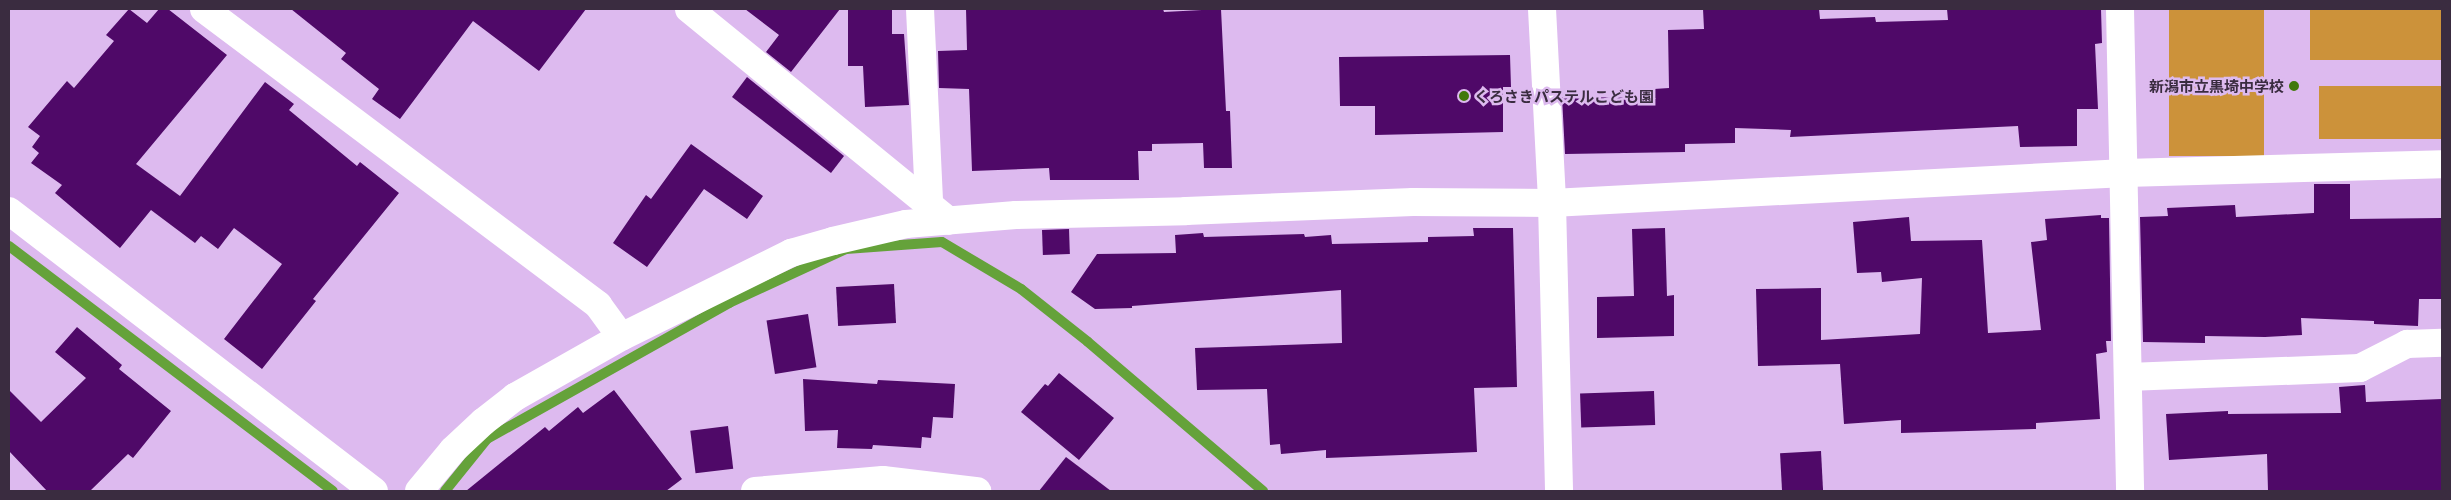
<!DOCTYPE html>
<html>
<head>
<meta charset="utf-8">
<style>
  body { margin:0 }
  #map { position:relative; width:2451px; height:500px; overflow:hidden; background:#ddbaef; font-family:Georgia,"Noto Sans JP",serif }
  div>[style] { position:absolute }
  .green>* { inset:0; background:#cc923a; transform-origin:0 0 }
  .stream>* { height:10px; margin:-5px; padding:0 5px; transform-origin:5px; border-radius:5px; background:#65a23a }
  .building>* { inset:0; background:#4f0968; transform-origin:0 0 }
  .minor>* { height:28px; margin:-14px; padding:0 14px; transform-origin:14px; border-radius:14px; background:#fff }
  .dots>* { width:14px; height:14px; translate:-50% -50%; box-sizing:border-box; border:2px solid #ddbaef; border-radius:50% }
  span { translate:-50% -50%; white-space:nowrap; text-align:center; line-height:1.15; -webkit-text-stroke:5px #ddbaef; paint-order:stroke }
  .poi-label { font-size:15px; color:#3a2c40; font-weight:700 }
  .right { translate:-100% -50%; text-align:right }
  .left { translate:0 -50%; text-align:left }
  .frame { position:absolute; inset:0; border:10px solid #3a2c40; pointer-events:none }
</style>
</head>
<body>
<div id="map">
  <div class="green">
    <i style="left:2169px;top:9px;width:95px;height:147px"></i>
    <i style="left:2310px;top:9px;width:132px;height:51px"></i>
    <i style="left:2442px;top:86px;width:53px;height:123px;rotate:90deg"></i>
  </div>
  <div class="stream">
    <i style="left:9px;top:246px;width:406px;rotate:37.1deg"></i>
    <i style="left:445px;top:491px;width:67px;rotate:-51.1deg"></i>
    <i style="left:487px;top:439px;width:278px;rotate:-29.3deg"></i>
    <i style="left:729px;top:303px;width:129px;rotate:-24.8deg"></i>
    <i style="left:846px;top:249px;width:96px;rotate:-4.2deg"></i>
    <i style="left:942px;top:242px;width:92px;rotate:30.7deg"></i>
    <i style="left:1021px;top:289px;width:85px;rotate:38.3deg"></i>
    <i style="left:1088px;top:342px;width:230px;rotate:40.4deg"></i>
  </div>
  <div class="building">
    <i style="clip-path:polygon(129px 9px,147px 23px,159px 9px,168px 9px,227px 55px,136px 164px,180px 196px,265px 82px,294px 104px,289px 110px,357px 166px,360px 162px,399px 193px,313px 299px,316px 301px,262px 369px,224px 339px,282px 264px,234px 228px,218px 249px,201px 236px,195px 243px,151px 210px,120px 248px,55px 193px,62px 185px,31px 163px,39px 153px,32px 147px,40px 136px,28px 127px,67px 81px,74px 88px,114px 41px,106px 35px)"></i>
    <i style="clip-path:polygon(291px 9px,586px 9px,539px 71px,473px 21px,400px 119px,372px 99px,379px 89px,341px 59px,346px 53px)"></i>
    <i style="clip-path:polygon(745px 9px,840px 9px,791px 72px,766px 52px,779px 35px)"></i>
    <i style="clip-path:polygon(848px 9px,892px 9px,892px 34px,904px 34px,909px 105px,865px 107px,863px 66px,848px 66px)"></i>
    <i style="clip-path:polygon(966px 9px,1163px 9px,1164px 12px,1221px 9px,1226px 111px,1230px 111px,1232px 168px,1204px 168px,1203px 143px,1152px 144px,1152px 151px,1138px 151px,1139px 180px,1050px 180px,1049px 168px,972px 171px,969px 89px,939px 88px,938px 51px,967px 50px)"></i>
    <i style="clip-path:polygon(1703px 9px,1819px 9px,1820px 19px,1875px 17px,1876px 22px,1948px 20px,1947px 9px,2101px 9px,2102px 43px,2095px 44px,2098px 109px,2077px 109px,2077px 146px,2020px 147px,2018px 126px,1790px 137px,1791px 130px,1735px 128px,1735px 143px,1685px 144px,1685px 152px,1565px 154px,1562px 97px,1655px 98px,1654px 89px,1669px 88px,1668px 30px,1704px 29px)"></i>
    <i style="clip-path:polygon(1510px 55px,1511px 87px,1503px 87px,1503px 132px,1375px 135px,1375px 106px,1340px 106px,1339px 57px)"></i>
    <i style="clip-path:polygon(747px 77px,844px 156px,831px 173px,732px 97px)"></i>
    <i style="clip-path:polygon(691px 144px,763px 196px,747px 219px,704px 189px,647px 267px,613px 243px,646px 195px,651px 199px)"></i>
    <i style="clip-path:polygon(2314px 184px,2350px 184px,2350px 219px,2442px 218px,2442px 299px,2419px 299px,2418px 326px,2374px 324px,2374px 321px,2301px 318px,2302px 335px,2265px 337px,2205px 336px,2205px 343px,2143px 342px,2140px 217px,2168px 216px,2167px 208px,2235px 205px,2236px 217px,2314px 213px)"></i>
    <i style="clip-path:polygon(2101px 215px,2101px 218px,2109px 218px,2111px 341px,2106px 341px,2107px 352px,2096px 354px,2100px 419px,2036px 423px,2036px 429px,1901px 433px,1901px 420px,1844px 424px,1840px 364px,1758px 366px,1756px 289px,1821px 288px,1821px 340px,1920px 334px,1922px 278px,1882px 282px,1881px 272px,1857px 273px,1853px 222px,1909px 217px,1911px 241px,1982px 240px,1988px 333px,2041px 330px,2031px 242px,2047px 240px,2045px 219px)"></i>
    <i style="clip-path:polygon(1473px 228px,1513px 228px,1517px 387px,1474px 388px,1477px 452px,1326px 458px,1326px 450px,1281px 454px,1280px 444px,1270px 445px,1267px 389px,1197px 390px,1195px 348px,1342px 343px,1341px 290px,1132px 306px,1132px 308px,1095px 309px,1071px 292px,1097px 254px,1176px 253px,1175px 235px,1203px 233px,1204px 237px,1304px 234px,1305px 237px,1331px 235px,1332px 244px,1428px 242px,1428px 237px,1474px 236px)"></i>
    <i style="clip-path:polygon(1665px 228px,1667px 296px,1674px 295px,1674px 336px,1597px 338px,1597px 297px,1634px 296px,1632px 229px)"></i>
    <i style="left:1069px;top:229px;width:25px;height:27px;rotate:88deg"></i>
    <i style="left:894px;top:284px;width:39px;height:58px;rotate:87deg"></i>
    <i style="left:808px;top:314px;width:54px;height:42px;rotate:81deg"></i>
    <i style="clip-path:polygon(77px 327px,122px 365px,119px 369px,171px 411px,133px 458px,128px 454px,90px 491px,47px 491px,9px 451px,9px 390px,41px 422px,86px 378px,55px 352px)"></i>
    <i style="clip-path:polygon(1059px 373px,1114px 418px,1079px 460px,1021px 412px,1045px 384px,1048px 386px)"></i>
    <i style="clip-path:polygon(803px 379px,877px 384px,878px 380px,955px 384px,953px 418px,933px 417px,931px 438px,922px 437px,921px 448px,873px 445px,872px 449px,837px 448px,838px 430px,805px 431px)"></i>
    <i style="clip-path:polygon(2365px 385px,2366px 402px,2442px 399px,2442px 491px,2268px 491px,2267px 454px,2169px 460px,2166px 414px,2228px 411px,2228px 414px,2341px 413px,2339px 387px)"></i>
    <i style="clip-path:polygon(614px 390px,682px 479px,666px 491px,466px 491px,545px 427px,549px 431px,578px 407px,583px 413px)"></i>
    <i style="left:1654px;top:391px;width:34px;height:74px;rotate:88deg"></i>
    <i style="left:728px;top:426px;width:43px;height:38px;rotate:83deg"></i>
    <i style="left:1821px;top:451px;width:40px;height:41px;rotate:87deg"></i>
    <i style="clip-path:polygon(1066px 457px,1111px 491px,1039px 491px)"></i>
  </div>
  <div class="minor">
    <i style="left:204px;top:9px;width:493px;rotate:36.9deg"></i>
    <i style="left:598px;top:305px;width:39px;rotate:54deg"></i>
    <i style="left:689px;top:9px;width:335px;rotate:39.2deg"></i>
    <i style="left:920px;top:9px;width:194px;rotate:87.3deg"></i>
    <i style="left:1542px;top:9px;width:194px;rotate:87deg"></i>
    <i style="left:1552px;top:203px;width:288px;rotate:88.6deg"></i>
    <i style="left:2120px;top:9px;width:482px;rotate:88.8deg"></i>
    <i style="left:9px;top:211px;width:460px;rotate:37.5deg"></i>
    <i style="left:2128px;top:377px;width:232px;rotate:-2.2deg"></i>
    <i style="left:2360px;top:368px;width:53px;rotate:-27.1deg"></i>
    <i style="left:2407px;top:344px;width:35px;rotate:-2deg"></i>
    <i style="left:419px;top:491px;width:53px;rotate:-50.3deg"></i>
    <i style="left:453px;top:450px;width:41px;rotate:-43deg"></i>
    <i style="left:483px;top:422px;width:41px;rotate:-38deg"></i>
    <i style="left:515px;top:397px;width:122px;rotate:-29.5deg"></i>
    <i style="left:621px;top:337px;width:190px;rotate:-26.3deg"></i>
    <i style="left:791px;top:253px;width:44px;rotate:-15.9deg"></i>
    <i style="left:833px;top:241px;width:75px;rotate:-13.1deg"></i>
    <i style="left:906px;top:224px;width:110px;rotate:-4.7deg"></i>
    <i style="left:1016px;top:215px;width:170px;rotate:-1.3deg"></i>
    <i style="left:1186px;top:211px;width:227px;rotate:-2.3deg"></i>
    <i style="left:1413px;top:202px;width:139px;rotate:0.4deg"></i>
    <i style="left:1552px;top:203px;width:574px;rotate:-3deg"></i>
    <i style="left:2125px;top:173px;width:317px;rotate:-1.6deg"></i>
    <i style="left:755px;top:491px;width:128px;rotate:-4.9deg"></i>
    <i style="left:883px;top:480px;width:95px;rotate:6.7deg"></i>
  </div>
  <div class="dots">
    <i style="left:2294px;top:86px;background:#40780a"></i>
    <i style="left:1464px;top:96px;background:#40780a"></i>
  </div>
  <div class="poi-label">
    <span class="right" style="left:2284px;top:86px">新潟市立黒埼中学校</span>
    <span class="left" style="left:1474px;top:96px">くろさきパステルこども園</span>
  </div>
  <div class="frame"></div>
</div>
</body>
</html>
